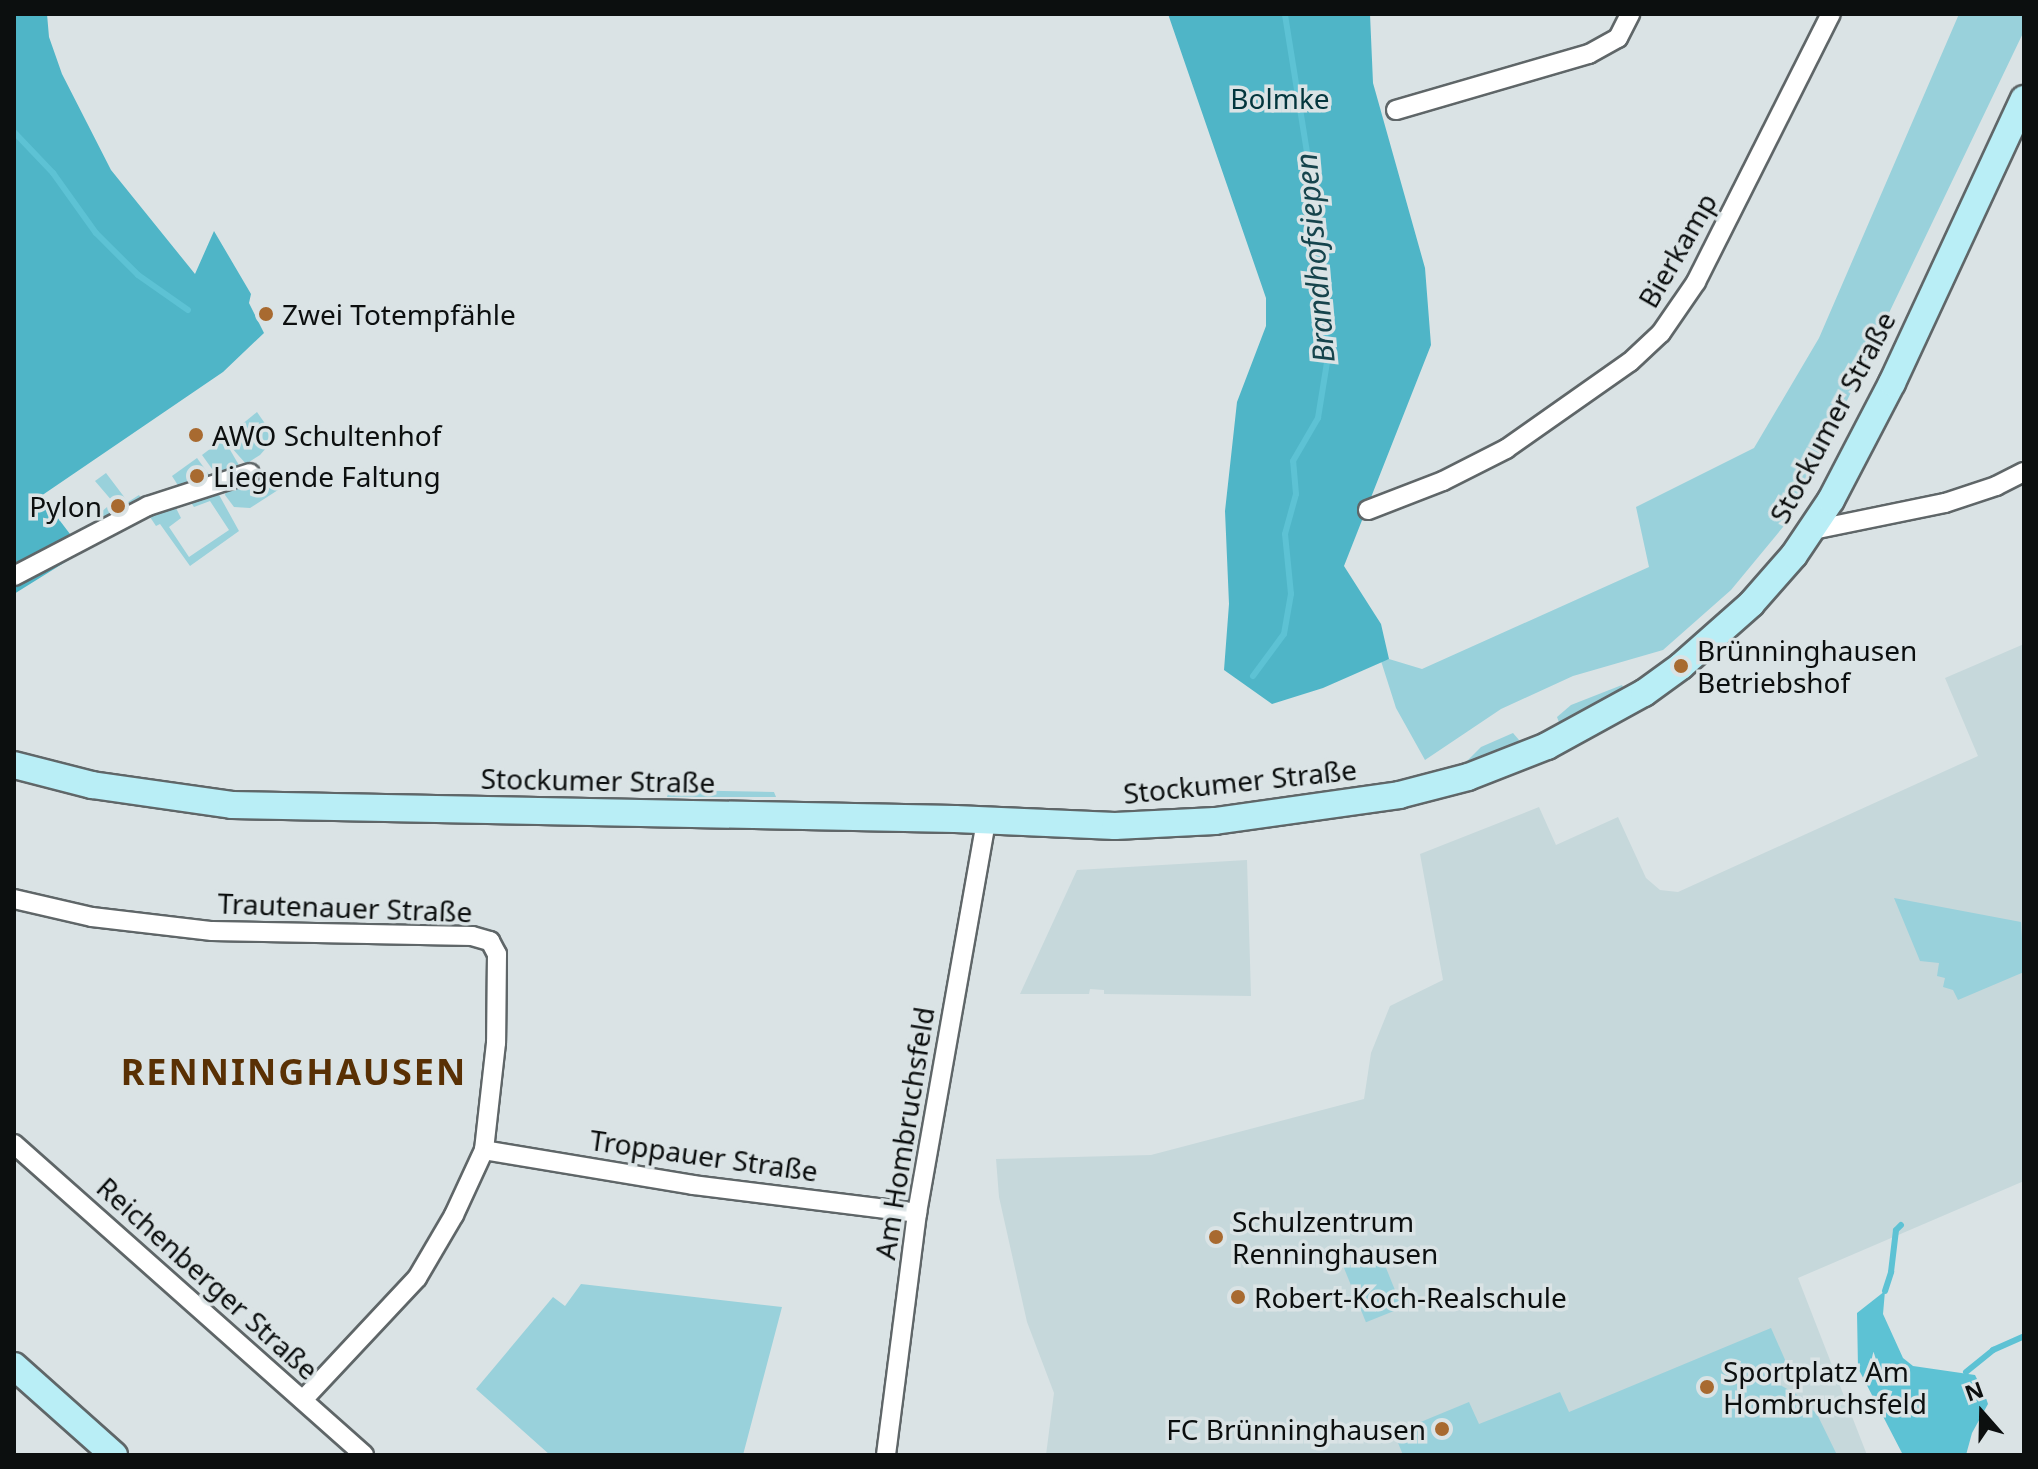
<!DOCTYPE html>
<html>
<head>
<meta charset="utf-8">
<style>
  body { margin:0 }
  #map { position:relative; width:2038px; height:1469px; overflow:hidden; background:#dae3e5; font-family:"Noto Sans",sans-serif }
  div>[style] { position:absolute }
  .built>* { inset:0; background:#c6d8db }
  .green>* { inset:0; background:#99d1db; transform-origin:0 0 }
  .forest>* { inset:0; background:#4fb5c7 }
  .water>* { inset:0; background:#5dc2d4 }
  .stream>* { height:6px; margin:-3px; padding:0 3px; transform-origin:3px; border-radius:3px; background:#5dc2d4 }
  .roads { filter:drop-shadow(2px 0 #5f6668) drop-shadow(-2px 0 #5f6668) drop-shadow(0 2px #5f6668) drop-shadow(0 -2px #5f6668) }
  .street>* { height:18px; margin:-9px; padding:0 9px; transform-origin:9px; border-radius:9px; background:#fff }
  .secondary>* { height:26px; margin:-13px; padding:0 13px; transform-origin:13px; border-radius:13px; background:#b9eef6 }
  .dots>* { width:22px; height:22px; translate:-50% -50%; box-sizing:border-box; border:4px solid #dae3e5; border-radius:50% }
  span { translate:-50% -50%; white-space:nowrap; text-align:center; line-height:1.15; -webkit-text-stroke:7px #dae3e5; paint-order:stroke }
  .park-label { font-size:28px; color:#03363d }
  .street-label { font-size:28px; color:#0c0f0f }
  .poi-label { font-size:28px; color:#0c0f0f }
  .left { translate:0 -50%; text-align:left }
  .right { translate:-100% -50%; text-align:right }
  .water-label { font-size:30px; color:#16444c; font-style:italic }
  .district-label { font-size:36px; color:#593004; font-weight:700; letter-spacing:2px }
  .frame { position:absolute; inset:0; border:16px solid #0c0f0f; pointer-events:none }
  .north { position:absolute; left:1942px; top:1373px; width:80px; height:80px; -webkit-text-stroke:6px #dae3e5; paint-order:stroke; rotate:340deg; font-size:22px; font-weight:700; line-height:32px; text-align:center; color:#0c0f0f }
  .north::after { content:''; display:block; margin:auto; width:28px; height:36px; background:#0c0f0f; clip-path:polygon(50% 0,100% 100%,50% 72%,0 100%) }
</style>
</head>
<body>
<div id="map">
  <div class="built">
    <i style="clip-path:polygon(2024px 644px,2024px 1181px,1798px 1278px,1867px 1455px,1046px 1455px,1054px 1393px,1027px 1322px,999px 1197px,996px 1159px,1151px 1155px,1364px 1099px,1371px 1053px,1390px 1006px,1443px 980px,1420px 854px,1539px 807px,1556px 845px,1618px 817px,1646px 878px,1660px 890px,1678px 892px,1978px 756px,1945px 678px)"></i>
    <i style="clip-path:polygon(1247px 860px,1251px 996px,1104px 994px,1104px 990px,1090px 989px,1089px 994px,1020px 994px,1077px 870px)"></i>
  </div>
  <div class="green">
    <i style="clip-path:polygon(1959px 14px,2024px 14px,2024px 31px,1797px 505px,1783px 527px,1731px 590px,1663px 650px,1573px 676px,1501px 709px,1425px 760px,1396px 708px,1381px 661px,1389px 659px,1422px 669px,1649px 567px,1636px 507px,1754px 448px,1819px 338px)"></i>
    <i style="clip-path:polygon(257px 412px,275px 438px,260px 455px,246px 464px,224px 439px)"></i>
    <i style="clip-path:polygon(219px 442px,229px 448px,240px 467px,215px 473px,202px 455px)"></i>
    <i style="clip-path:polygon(197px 458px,210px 476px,179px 487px,172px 476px)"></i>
    <i style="clip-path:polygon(106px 473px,128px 502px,139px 495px,142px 499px,105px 519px,100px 513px,113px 502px,95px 481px)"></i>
    <i style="clip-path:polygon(274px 475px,281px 481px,278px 490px,250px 508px,234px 507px,225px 495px,226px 489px)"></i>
    <i style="clip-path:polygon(213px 492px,218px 493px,239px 531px,190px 566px,160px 524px,156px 526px,148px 514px,175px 506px,181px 518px,169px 527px,189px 557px,229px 530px,210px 501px,194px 507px,190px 501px)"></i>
    <i style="clip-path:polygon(1622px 685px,1625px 691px,1560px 725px,1557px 717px,1571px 705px)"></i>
    <i style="clip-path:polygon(1513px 733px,1519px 740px,1516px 746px,1467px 761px,1481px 747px)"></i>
    <i style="clip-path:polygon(669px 790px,774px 792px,776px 797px,667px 797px)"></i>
    <i style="clip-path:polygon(1894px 898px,2021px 922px,2024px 972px,1958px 1000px,1953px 990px,1943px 987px,1945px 978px,1937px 976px,1939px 963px,1920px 961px)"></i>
    <i style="left:1380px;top:1253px;width:59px;height:39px;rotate:68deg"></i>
    <i style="clip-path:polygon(581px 1284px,782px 1307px,743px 1455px,550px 1455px,476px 1389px,553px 1297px,565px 1306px)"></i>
    <i style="clip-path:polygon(1771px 1328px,1786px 1362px,1763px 1371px,1766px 1377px,1796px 1394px,1817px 1414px,1837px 1455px,1403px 1455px,1394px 1433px,1469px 1402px,1479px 1424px,1560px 1392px,1569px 1412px)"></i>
  </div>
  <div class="forest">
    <i style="clip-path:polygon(14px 14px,47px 14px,49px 37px,62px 74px,111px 170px,195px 274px,214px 231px,251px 294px,249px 303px,264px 333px,223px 372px,41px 496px,83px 551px,14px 594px)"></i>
    <i style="clip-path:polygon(1168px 14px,1370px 14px,1373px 83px,1425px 268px,1431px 345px,1344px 566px,1381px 624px,1389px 659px,1323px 688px,1272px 704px,1224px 670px,1229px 604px,1225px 511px,1237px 402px,1266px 326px,1266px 298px)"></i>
  </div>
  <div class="water">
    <i style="clip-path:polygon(1885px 1291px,1883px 1314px,1903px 1358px,1913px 1366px,1975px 1375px,1985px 1395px,1988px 1404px,1972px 1433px,1966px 1455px,1903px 1455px,1858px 1368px,1857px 1313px)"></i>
  </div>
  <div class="stream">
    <i style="left:14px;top:132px;width:57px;rotate:46.4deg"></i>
    <i style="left:53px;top:173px;width:74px;rotate:54.4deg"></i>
    <i style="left:96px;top:233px;width:59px;rotate:45deg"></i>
    <i style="left:138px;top:275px;width:61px;rotate:35deg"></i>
    <i style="left:1253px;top:676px;width:52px;rotate:-53.6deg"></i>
    <i style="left:1284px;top:634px;width:41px;rotate:-80.1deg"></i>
    <i style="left:1291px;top:594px;width:60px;rotate:-95.7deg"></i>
    <i style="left:1285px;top:534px;width:41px;rotate:-74.6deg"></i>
    <i style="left:1296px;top:494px;width:33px;rotate:-95deg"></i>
    <i style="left:1293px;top:461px;width:50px;rotate:-59.8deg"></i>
    <i style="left:1318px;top:418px;width:63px;rotate:-80.8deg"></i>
    <i style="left:1328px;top:356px;width:94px;rotate:-97.4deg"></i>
    <i style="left:1316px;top:263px;width:67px;rotate:-91.7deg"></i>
    <i style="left:1314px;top:196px;width:184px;rotate:-99.1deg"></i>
    <i style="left:1885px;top:1291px;width:20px;rotate:-72deg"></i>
    <i style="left:1891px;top:1272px;width:42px;rotate:-83.2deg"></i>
    <i style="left:1896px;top:1230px;width:7px;rotate:-45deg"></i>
    <i style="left:1966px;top:1372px;width:35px;rotate:-39deg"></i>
    <i style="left:1993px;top:1350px;width:34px;rotate:-24deg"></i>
  </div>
  <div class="roads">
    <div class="street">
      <i style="left:1396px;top:110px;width:201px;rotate:-16.2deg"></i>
      <i style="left:1589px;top:54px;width:33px;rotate:-29deg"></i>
      <i style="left:1618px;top:38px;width:27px;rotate:-63deg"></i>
      <i style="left:1368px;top:510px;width:80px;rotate:-21.1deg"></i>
      <i style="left:1443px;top:481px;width:71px;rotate:-26.9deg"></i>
      <i style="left:1506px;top:449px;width:151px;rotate:-35.1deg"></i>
      <i style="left:1630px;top:362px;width:42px;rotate:-43.1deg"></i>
      <i style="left:1661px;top:333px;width:62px;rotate:-55.5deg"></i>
      <i style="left:1696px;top:282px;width:300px;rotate:-63.3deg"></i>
      <i style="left:1813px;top:530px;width:135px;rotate:-11.6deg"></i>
      <i style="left:1945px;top:503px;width:54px;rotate:-18.4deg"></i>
      <i style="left:1996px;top:486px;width:31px;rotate:-27deg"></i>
      <i style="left:14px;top:576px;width:151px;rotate:-27.6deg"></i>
      <i style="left:148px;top:506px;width:107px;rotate:-17.9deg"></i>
      <i style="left:14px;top:899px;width:80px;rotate:13deg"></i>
      <i style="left:92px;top:917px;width:121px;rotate:6.7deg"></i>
      <i style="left:212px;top:931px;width:260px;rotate:1.1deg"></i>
      <i style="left:472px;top:936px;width:19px;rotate:16deg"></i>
      <i style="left:490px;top:941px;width:15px;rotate:62deg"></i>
      <i style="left:497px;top:954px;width:89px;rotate:90.6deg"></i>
      <i style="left:496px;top:1043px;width:108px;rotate:96.4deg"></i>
      <i style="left:484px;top:1150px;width:72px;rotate:114.8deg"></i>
      <i style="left:454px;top:1215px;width:73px;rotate:120.4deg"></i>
      <i style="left:417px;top:1278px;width:167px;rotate:133.1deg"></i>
      <i style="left:14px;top:1144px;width:468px;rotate:41.6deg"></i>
      <i style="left:484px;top:1150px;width:212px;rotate:9.5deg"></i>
      <i style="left:693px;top:1185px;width:226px;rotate:7.1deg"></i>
      <i style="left:886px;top:1455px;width:244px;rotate:-82.7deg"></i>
      <i style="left:917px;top:1213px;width:398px;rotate:-80deg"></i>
    </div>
    <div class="secondary">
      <i style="left:14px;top:765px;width:81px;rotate:14.4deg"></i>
      <i style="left:92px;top:785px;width:141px;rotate:8.1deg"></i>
      <i style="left:232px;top:805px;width:723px;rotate:1.11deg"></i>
      <i style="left:955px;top:819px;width:160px;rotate:2.5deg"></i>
      <i style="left:1115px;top:826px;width:100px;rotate:-2.9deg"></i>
      <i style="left:1215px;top:821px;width:186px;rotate:-8deg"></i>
      <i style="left:1399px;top:795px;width:71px;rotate:-14.6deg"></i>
      <i style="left:1468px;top:777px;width:85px;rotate:-21.4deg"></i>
      <i style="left:1547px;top:746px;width:111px;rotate:-28.7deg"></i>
      <i style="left:1644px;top:693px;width:46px;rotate:-36.1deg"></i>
      <i style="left:1681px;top:666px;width:94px;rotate:-41.5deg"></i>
      <i style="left:1751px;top:604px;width:65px;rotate:-48.7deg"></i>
      <i style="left:1794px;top:555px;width:66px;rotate:-56.1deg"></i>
      <i style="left:1831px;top:500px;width:132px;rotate:-62.5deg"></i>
      <i style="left:1892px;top:383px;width:313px;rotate:-65.1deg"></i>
      <i style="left:14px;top:1366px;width:134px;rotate:41.7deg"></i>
    </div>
  </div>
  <div class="dots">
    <i style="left:266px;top:314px;background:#a86a30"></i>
    <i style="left:196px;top:435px;background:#a86a30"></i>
    <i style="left:197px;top:476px;background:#a86a30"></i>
    <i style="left:118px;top:506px;background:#a86a30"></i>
    <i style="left:1681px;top:666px;background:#a86a30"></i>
    <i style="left:1216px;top:1237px;background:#a86a30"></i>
    <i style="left:1238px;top:1297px;background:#a86a30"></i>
    <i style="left:1707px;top:1387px;background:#a86a30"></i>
    <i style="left:1442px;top:1429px;background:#a86a30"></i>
  </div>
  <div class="park-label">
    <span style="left:1280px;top:98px">Bolmke</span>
  </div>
  <div class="street-label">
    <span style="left:1677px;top:250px;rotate:-60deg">Bierkamp</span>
    <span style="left:1832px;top:417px;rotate:-62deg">Stockumer Straße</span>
    <span style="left:598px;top:780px;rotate:1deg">Stockumer Straße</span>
    <span style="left:1240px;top:781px;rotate:-6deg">Stockumer Straße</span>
    <span style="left:345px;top:907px;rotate:2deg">Trautenauer Straße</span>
    <span style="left:904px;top:1133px;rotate:-81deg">Am Hombruchsfeld</span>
    <span style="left:704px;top:1155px;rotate:8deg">Troppauer Straße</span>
    <span style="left:208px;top:1278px;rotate:42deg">Reichenberger Straße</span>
  </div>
  <div class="poi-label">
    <span class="left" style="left:282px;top:314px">Zwei Totempfähle</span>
    <span class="left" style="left:212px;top:435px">AWO Schultenhof</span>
    <span class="left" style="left:213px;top:476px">Liegende Faltung</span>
    <span class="right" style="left:102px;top:506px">Pylon</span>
    <span class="left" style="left:1697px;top:666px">Brünninghausen<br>Betriebshof</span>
    <span class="left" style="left:1232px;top:1237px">Schulzentrum<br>Renninghausen</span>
    <span class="left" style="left:1254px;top:1297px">Robert-Koch-Realschule</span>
    <span class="left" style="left:1723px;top:1387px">Sportplatz Am<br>Hombruchsfeld</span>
    <span class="right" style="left:1426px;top:1429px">FC Brünninghausen</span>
  </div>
  <div class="water-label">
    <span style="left:1315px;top:258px;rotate:-95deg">Brandhofsiepen</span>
  </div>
  <div class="district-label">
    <span style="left:294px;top:1072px">RENNINGHAUSEN</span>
  </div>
  <div class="frame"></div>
  <div class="north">N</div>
</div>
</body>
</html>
